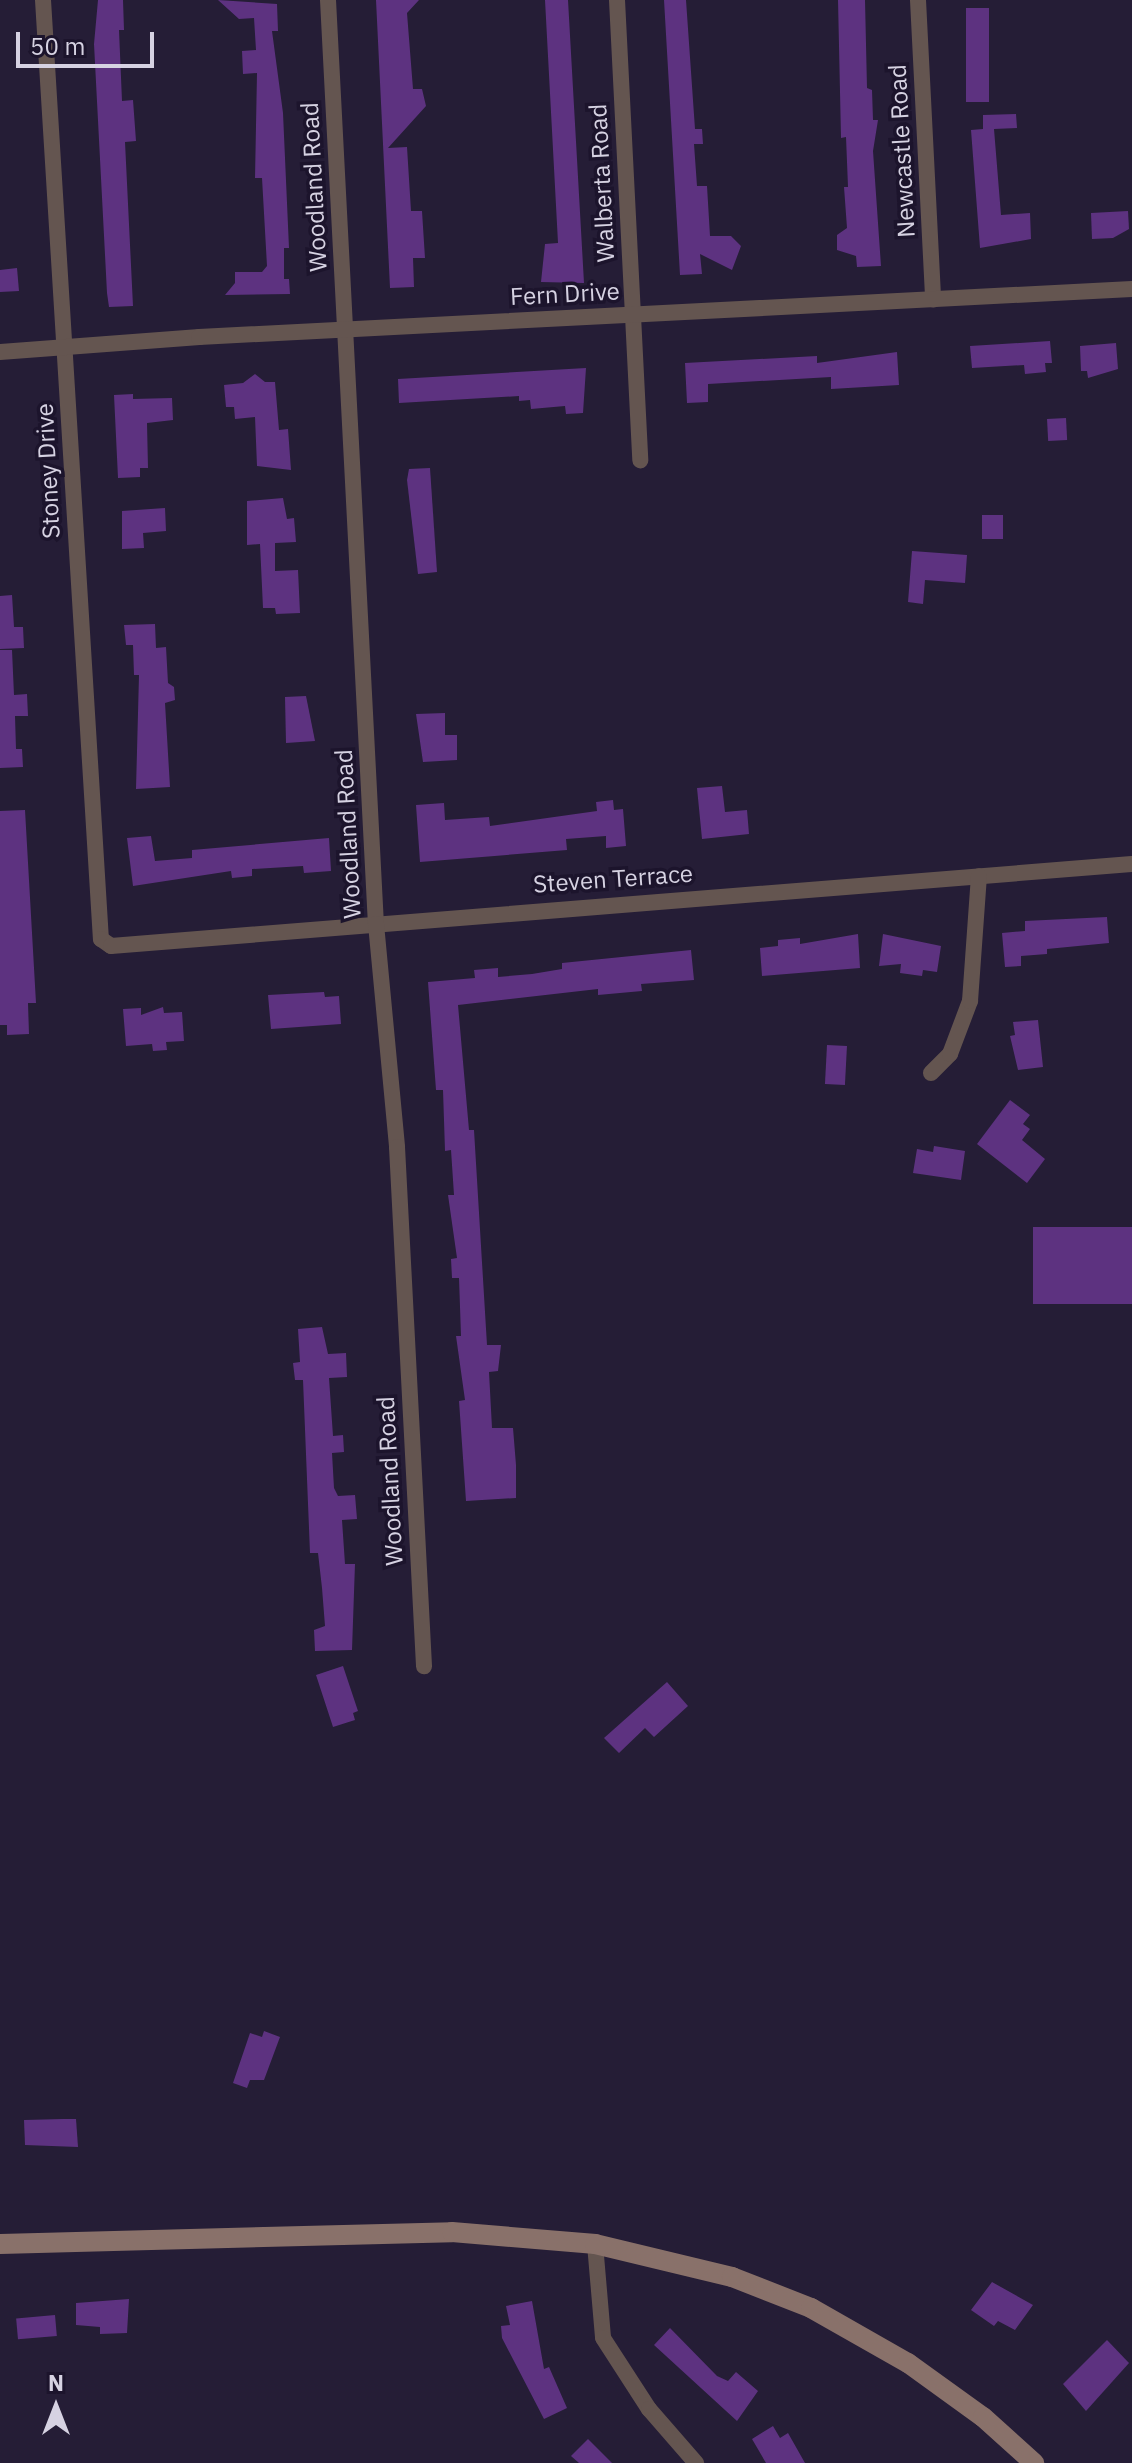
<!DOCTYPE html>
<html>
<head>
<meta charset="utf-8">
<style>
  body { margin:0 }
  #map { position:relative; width:1132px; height:2463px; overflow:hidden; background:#251d36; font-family:"IBM Plex Sans",sans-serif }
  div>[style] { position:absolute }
  .building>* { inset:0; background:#5d3280; transform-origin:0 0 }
  .minor>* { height:16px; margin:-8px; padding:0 8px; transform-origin:8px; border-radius:8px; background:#645550 }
  .secondary>* { height:20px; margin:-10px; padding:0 10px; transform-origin:10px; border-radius:10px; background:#89716a }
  span { translate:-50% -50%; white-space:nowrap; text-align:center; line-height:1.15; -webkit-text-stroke:7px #1c142c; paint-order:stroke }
  .street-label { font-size:24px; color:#d6d2e2 }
  .north { position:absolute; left:16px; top:2367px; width:80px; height:80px; -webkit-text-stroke:6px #1c142c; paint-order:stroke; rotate:0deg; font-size:22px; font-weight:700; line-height:32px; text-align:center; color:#d6d2e2 }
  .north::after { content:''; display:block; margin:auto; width:28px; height:36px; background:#d6d2e2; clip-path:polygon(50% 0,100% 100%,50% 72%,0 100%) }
  .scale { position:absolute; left:16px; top:32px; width:138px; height:36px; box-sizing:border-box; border:4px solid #d6d2e2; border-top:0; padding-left:10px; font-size:24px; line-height:28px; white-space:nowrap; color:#d6d2e2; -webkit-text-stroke:6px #1c142c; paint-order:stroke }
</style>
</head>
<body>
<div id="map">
  <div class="building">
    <i style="clip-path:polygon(98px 0,123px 0,124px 30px,119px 30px,122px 101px,133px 100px,136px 141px,125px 142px,133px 306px,109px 307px,107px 293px,94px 44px)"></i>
    <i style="clip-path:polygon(218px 0,277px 4px,278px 31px,272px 31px,283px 113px,289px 248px,284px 248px,284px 279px,289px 279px,290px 294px,225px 295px,235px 283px,235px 272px,262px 272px,267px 266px,262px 178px,255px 178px,257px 73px,243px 74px,242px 51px,256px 50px,254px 18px,239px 19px)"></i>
    <i style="clip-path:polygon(376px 0,419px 0,407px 13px,413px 89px,422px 89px,426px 106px,388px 148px,407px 147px,411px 211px,422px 211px,425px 258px,413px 258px,414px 287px,390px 288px)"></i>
    <i style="clip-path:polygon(545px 0,568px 0,584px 283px,541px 282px,545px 244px,558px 243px)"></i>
    <i style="clip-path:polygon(664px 0,686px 0,695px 129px,702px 129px,703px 144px,694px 144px,697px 186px,707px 186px,710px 236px,731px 236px,741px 246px,732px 270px,700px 254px,702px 274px,680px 275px)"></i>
    <i style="clip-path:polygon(838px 0,865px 0,867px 88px,872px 90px,873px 120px,878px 120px,873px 151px,881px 266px,857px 267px,856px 256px,837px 250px,837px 235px,847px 228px,844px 187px,848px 187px,846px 137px,841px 138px)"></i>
    <i style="left:966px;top:8px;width:23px;height:94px"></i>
    <i style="clip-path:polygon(1016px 114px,1017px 128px,994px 129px,1001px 215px,1030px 213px,1031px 239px,980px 248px,971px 130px,983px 129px,983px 115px)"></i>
    <i style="clip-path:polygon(1128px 211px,1129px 229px,1113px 238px,1092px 239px,1091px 213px)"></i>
    <i style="clip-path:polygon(17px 268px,19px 291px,0 292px,0 270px)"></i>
    <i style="clip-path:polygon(1050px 341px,1052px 363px,1045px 363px,1046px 372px,1025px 374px,1024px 365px,972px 368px,970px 346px)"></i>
    <i style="clip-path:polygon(1116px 343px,1118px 369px,1088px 378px,1087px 371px,1081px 371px,1080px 346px)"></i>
    <i style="clip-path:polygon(897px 352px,899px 385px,831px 389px,831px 377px,708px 384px,708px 402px,687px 403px,685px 363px,817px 356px,817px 363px)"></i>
    <i style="clip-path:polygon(586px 368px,583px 413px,566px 414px,565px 406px,531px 409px,530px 400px,519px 401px,519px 396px,399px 403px,398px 379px)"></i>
    <i style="clip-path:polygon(255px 374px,265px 382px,275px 382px,279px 430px,288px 429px,291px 470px,257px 466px,255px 417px,235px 419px,234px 407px,226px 407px,224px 385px,243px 383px)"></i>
    <i style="clip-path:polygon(133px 394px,133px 399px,172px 398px,173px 420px,147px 423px,148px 468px,140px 468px,140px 477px,118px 478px,114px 395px)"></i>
    <i style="left:1066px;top:418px;width:22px;height:19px;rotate:87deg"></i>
    <i style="clip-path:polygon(430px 468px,437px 572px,418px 574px,407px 480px,409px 469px)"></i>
    <i style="clip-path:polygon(283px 498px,287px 519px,294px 518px,296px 542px,275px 543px,275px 571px,298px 570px,300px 613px,276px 614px,275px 608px,263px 608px,260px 544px,247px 545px,247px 501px)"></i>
    <i style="clip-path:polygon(165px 508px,166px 531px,143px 533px,144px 548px,122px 549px,122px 511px)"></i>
    <i style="left:982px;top:515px;width:21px;height:24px"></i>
    <i style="clip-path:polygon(912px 551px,967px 555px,965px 583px,925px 580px,923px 604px,908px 602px)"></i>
    <i style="clip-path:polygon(12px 595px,14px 627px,23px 627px,24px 648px,0 649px,0 596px)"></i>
    <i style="clip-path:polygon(155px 624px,156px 648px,166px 647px,168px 683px,174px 687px,175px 700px,165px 703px,170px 787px,136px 789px,139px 675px,134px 675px,133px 645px,126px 645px,124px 625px)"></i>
    <i style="clip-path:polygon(0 650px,12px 650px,14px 695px,27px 694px,28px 716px,15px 716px,16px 749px,22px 749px,23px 767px,0 768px)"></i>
    <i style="clip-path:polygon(306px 696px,315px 741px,286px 743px,285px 697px)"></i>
    <i style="clip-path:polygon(445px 713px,445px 735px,457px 735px,457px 760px,423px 762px,416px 714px)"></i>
    <i style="clip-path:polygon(722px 786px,725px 812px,747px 810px,749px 834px,702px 839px,697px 788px)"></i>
    <i style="clip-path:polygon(613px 800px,614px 810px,623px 809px,626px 846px,606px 848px,606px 836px,566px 839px,567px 850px,420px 862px,416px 805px,444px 803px,445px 820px,489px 817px,490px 826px,597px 811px,596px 802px)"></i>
    <i style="clip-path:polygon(25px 810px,36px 1003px,28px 1003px,29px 1034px,7px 1035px,7px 1025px,0 1025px,0 811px)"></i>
    <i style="clip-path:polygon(151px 836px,155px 861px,192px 858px,192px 850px,329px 838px,331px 871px,304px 873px,303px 866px,252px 869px,252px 876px,232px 878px,231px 871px,133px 886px,127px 838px)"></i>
    <i style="clip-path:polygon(1107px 917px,1109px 943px,1047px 949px,1047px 954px,1021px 956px,1021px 966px,1005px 967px,1002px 933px,1025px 931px,1025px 921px)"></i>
    <i style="clip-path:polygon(858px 934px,860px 968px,762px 976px,760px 948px,778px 946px,778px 940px,800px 938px,800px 944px)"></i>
    <i style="clip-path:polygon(883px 934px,941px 946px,937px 972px,923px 970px,922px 976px,900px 973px,901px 964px,879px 966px)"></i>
    <i style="clip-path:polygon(691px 950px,694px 980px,641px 984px,642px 991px,598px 995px,598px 989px,458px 1005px,469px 1130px,474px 1130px,487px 1345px,501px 1345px,498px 1371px,489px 1372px,492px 1428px,513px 1428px,516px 1465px,516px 1498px,466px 1501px,459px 1401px,465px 1400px,456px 1336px,461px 1336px,459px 1278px,452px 1278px,451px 1259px,457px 1258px,448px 1195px,454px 1195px,451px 1150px,445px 1151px,443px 1090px,436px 1090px,428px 982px,475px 978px,474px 970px,498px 968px,498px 977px,532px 974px,562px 969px,562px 963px)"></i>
    <i style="clip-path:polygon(324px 992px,325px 997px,339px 996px,341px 1024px,271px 1029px,268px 995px)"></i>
    <i style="clip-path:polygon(163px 1007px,164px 1013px,182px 1012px,184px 1041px,166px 1042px,167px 1050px,153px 1051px,152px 1044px,126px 1046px,123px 1009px,141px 1008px,141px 1015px)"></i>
    <i style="clip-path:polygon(1038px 1020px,1043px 1067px,1018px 1070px,1010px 1036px,1015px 1035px,1013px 1022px)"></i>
    <i style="left:827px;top:1045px;width:20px;height:39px;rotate:3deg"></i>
    <i style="clip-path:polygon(1010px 1100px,1030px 1115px,1023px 1124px,1030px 1129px,1022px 1140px,1045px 1159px,1027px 1183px,977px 1144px)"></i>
    <i style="clip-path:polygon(934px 1146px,965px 1151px,961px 1180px,913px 1173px,917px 1149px,933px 1152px)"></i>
    <i style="left:1132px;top:1227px;width:77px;height:99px;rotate:90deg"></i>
    <i style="clip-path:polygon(322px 1327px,328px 1354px,346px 1353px,347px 1377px,329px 1378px,333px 1436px,343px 1435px,344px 1452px,332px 1453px,334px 1488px,338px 1496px,355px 1495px,357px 1519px,342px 1520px,345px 1564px,355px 1564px,352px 1650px,315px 1651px,314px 1630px,325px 1626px,322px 1588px,318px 1553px,310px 1553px,303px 1380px,295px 1380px,293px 1363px,300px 1362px,298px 1329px)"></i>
    <i style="clip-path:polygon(343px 1666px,358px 1711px,353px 1713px,355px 1720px,333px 1727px,316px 1675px)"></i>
    <i style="clip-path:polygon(667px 1682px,688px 1706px,654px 1737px,645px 1728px,619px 1753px,604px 1738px)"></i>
    <i style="clip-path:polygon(264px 2031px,280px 2037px,264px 2080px,250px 2080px,247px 2088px,233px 2083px,250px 2033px,262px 2037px)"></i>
    <i style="clip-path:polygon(63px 2119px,76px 2119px,78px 2147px,25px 2145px,24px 2120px)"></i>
    <i style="clip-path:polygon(992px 2282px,1033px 2305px,1015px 2330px,998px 2321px,994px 2326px,971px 2310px)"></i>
    <i style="clip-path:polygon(129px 2299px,127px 2333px,100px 2334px,100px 2327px,76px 2325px,76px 2303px)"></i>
    <i style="clip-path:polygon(532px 2301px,544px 2369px,549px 2367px,567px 2408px,544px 2419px,502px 2338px,501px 2326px,510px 2325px,506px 2306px)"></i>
    <i style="left:55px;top:2315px;width:21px;height:39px;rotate:85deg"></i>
    <i style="clip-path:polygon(670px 2328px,717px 2376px,728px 2381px,736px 2372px,758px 2391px,737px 2421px,654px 2345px)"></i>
    <i style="clip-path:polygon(1107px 2340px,1129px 2363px,1086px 2411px,1063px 2384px)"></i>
    <i style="clip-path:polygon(773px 2426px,780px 2438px,788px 2433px,805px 2463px,766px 2463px,752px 2439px)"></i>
    <i style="clip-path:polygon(588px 2439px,612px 2463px,579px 2463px,571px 2456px)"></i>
  </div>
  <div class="minor">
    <i style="left:43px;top:0;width:941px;rotate:86.47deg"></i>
    <i style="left:101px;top:939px;width:12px;rotate:35deg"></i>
    <i style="left:111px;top:946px;width:1024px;rotate:-4.59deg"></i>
    <i style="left:328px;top:0;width:925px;rotate:87.03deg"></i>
    <i style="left:376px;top:924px;width:224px;rotate:84.6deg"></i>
    <i style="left:397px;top:1147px;width:520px;rotate:87.02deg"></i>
    <i style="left:617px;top:0;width:461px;rotate:87.1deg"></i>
    <i style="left:918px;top:0;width:300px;rotate:87.1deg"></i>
    <i style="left:0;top:352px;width:200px;rotate:-4.3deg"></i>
    <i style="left:199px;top:337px;width:934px;rotate:-2.95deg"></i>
    <i style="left:931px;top:1073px;width:27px;rotate:-45deg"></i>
    <i style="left:950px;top:1054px;width:57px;rotate:-69.3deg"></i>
    <i style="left:970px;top:1001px;width:125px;rotate:-85.9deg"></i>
    <i style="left:595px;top:2244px;width:94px;rotate:85.1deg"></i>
    <i style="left:603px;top:2338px;width:85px;rotate:57.1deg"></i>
    <i style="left:649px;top:2409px;width:72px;rotate:49deg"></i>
  </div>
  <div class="secondary">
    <i style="left:0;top:2244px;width:452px;rotate:-1.5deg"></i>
    <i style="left:452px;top:2232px;width:144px;rotate:4.8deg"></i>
    <i style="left:595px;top:2244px;width:141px;rotate:13.5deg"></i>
    <i style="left:732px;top:2277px;width:85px;rotate:21.4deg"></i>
    <i style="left:811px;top:2308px;width:112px;rotate:29.6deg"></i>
    <i style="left:908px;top:2363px;width:92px;rotate:35.8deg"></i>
    <i style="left:983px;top:2417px;width:69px;rotate:42deg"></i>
  </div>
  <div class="street-label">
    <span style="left:902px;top:151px;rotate:-93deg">Newcastle Road</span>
    <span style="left:602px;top:183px;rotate:-93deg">Walberta Road</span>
    <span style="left:314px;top:187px;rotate:-93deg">Woodland Road</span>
    <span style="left:565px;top:294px;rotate:-3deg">Fern Drive</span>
    <span style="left:48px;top:471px;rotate:-93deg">Stoney Drive</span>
    <span style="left:348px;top:834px;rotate:-93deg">Woodland Road</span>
    <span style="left:613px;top:879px;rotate:-4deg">Steven Terrace</span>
    <span style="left:390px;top:1481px;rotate:-93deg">Woodland Road</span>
  </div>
  <div class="north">N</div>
  <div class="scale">50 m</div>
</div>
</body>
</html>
